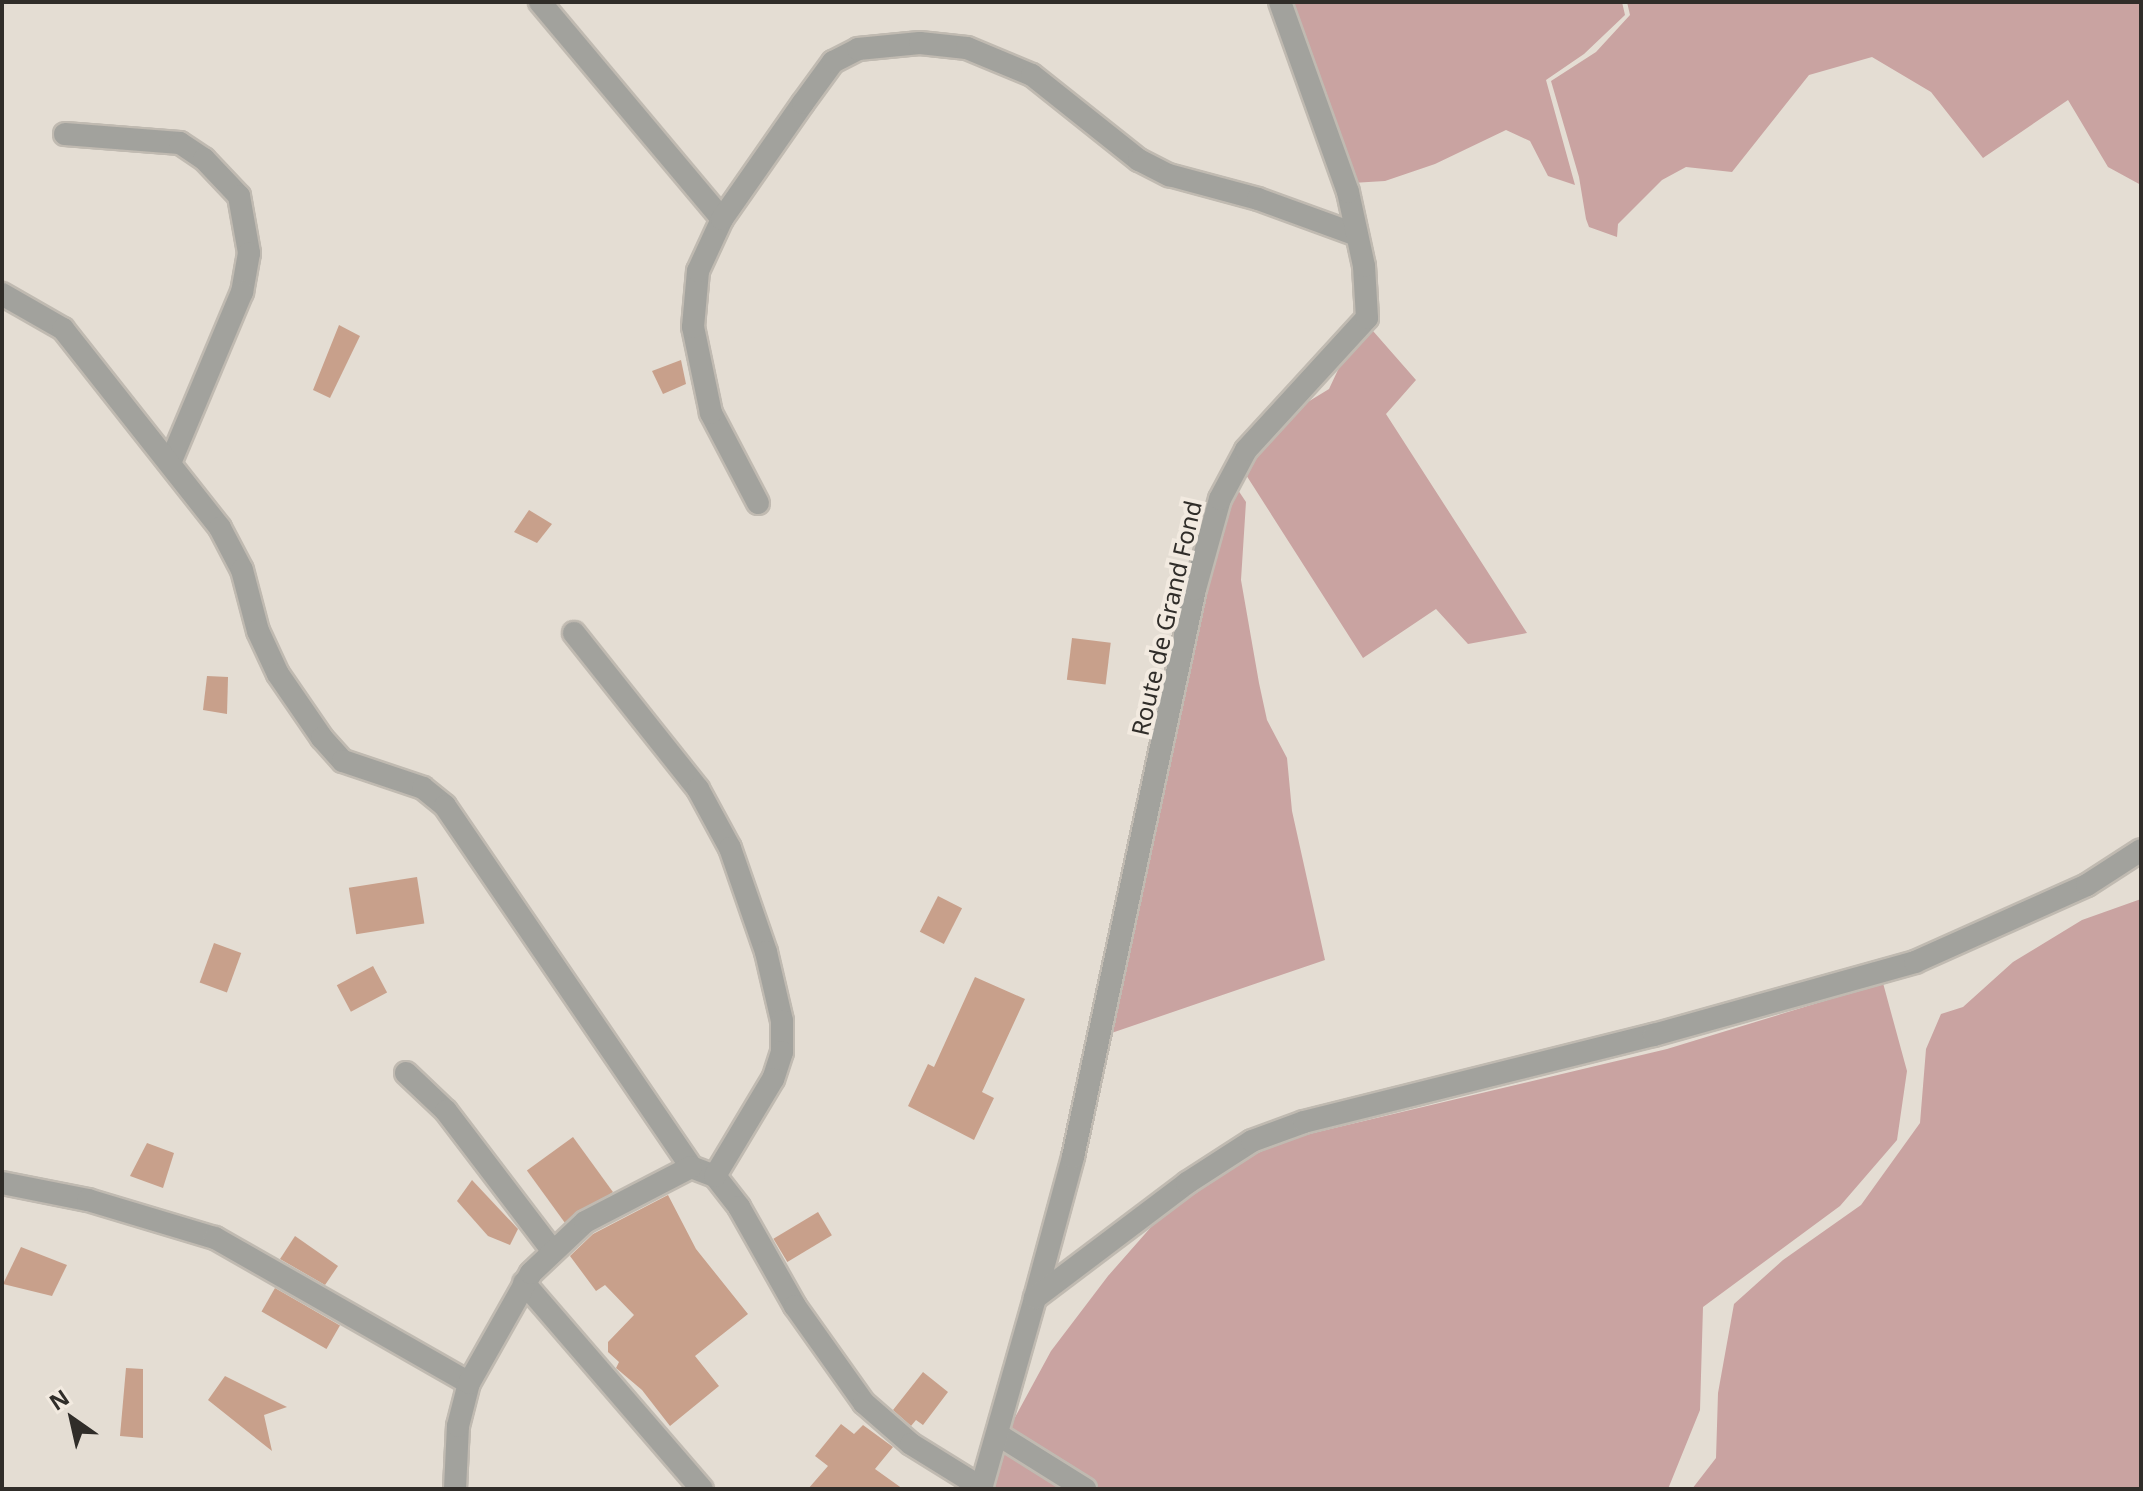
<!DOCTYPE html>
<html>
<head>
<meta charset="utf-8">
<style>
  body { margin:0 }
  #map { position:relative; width:2143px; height:1491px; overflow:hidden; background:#e4ddd3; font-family:"Noto Sans",sans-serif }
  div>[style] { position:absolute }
  .green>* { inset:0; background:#c9a3a1 }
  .building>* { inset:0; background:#c8a08b; transform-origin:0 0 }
  .roads { filter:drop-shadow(2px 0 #c0bab1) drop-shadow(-2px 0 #c0bab1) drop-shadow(0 2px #c0bab1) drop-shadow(0 -2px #c0bab1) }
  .minor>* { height:22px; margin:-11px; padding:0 11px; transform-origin:11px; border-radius:11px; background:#a2a29d }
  span { translate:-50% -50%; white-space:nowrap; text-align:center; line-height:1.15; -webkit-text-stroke:8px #f2eae0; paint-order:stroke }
  .street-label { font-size:24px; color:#302d29 }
  .frame { position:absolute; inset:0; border:4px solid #302d29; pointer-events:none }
  .north { position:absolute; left:32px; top:1379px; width:80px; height:80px; -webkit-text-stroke:6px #f2eae0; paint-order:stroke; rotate:326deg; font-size:22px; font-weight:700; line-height:32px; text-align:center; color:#302d29 }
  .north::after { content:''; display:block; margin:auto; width:28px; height:36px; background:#302d29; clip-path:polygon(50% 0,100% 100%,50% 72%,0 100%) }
</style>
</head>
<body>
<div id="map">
  <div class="green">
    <i style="clip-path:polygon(1277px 2px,1622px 2px,1625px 15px,1584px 54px,1546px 80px,1575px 185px,1548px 176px,1530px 141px,1506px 130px,1435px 164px,1385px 181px,1352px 183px)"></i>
    <i style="clip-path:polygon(1627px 2px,2141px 2px,2141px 185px,2108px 167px,2068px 100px,1983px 158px,1931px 92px,1872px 57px,1809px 75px,1732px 172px,1686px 167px,1662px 180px,1618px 224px,1617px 237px,1589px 227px,1586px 219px,1579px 177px,1551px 81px,1596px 52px,1630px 15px)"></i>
    <i style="clip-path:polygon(1373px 331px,1416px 380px,1386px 414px,1527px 633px,1468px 644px,1436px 609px,1363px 658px,1241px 467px,1280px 419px,1329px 389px,1345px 355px)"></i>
    <i style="clip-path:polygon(1230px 478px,1246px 502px,1241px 580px,1259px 683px,1267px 720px,1287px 758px,1292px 811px,1325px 960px,1091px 1040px)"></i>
    <i style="clip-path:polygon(2141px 899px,2141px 1489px,1692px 1489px,1716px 1458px,1718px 1393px,1734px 1304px,1783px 1260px,1861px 1205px,1920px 1123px,1926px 1049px,1941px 1014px,1963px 1007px,2013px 962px,2082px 920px)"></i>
    <i style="clip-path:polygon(1883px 983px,1907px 1071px,1897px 1140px,1840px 1206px,1703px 1307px,1700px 1410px,1668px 1489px,976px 1489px,1051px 1351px,1108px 1276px,1181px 1193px,1236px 1163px,1288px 1139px,1667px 1049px)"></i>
  </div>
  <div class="building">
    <i style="clip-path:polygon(339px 325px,360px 336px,330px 398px,313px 390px)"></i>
    <i style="clip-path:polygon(681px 360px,686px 384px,663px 394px,652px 371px)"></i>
    <i style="clip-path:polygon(529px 510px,552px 524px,537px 543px,514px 532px)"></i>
    <i style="left:1072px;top:638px;width:39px;height:42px;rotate:7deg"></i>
    <i style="clip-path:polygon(207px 676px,228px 677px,227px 714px,203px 710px)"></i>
    <i style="left:417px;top:877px;width:47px;height:69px;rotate:81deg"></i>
    <i style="left:938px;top:896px;width:27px;height:40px;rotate:27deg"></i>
    <i style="left:214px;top:943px;width:29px;height:42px;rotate:20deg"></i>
    <i style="left:373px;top:966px;width:30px;height:41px;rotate:62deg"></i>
    <i style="clip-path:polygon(975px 977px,1025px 999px,982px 1092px,994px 1098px,974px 1140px,908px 1106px,928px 1064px,934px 1067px)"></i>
    <i style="left:573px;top:1137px;width:68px;height:57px;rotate:54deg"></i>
    <i style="clip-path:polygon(147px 1143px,174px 1153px,163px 1188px,130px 1176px)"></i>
    <i style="clip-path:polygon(472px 1180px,518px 1229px,510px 1245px,488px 1236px,457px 1201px)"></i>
    <i style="clip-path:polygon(668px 1195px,696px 1249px,748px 1314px,695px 1356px,719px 1386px,670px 1426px,642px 1390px,616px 1368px,619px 1362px,608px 1352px,608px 1342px,634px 1315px,605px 1285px,596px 1291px,570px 1256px,593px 1234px)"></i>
    <i style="left:818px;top:1212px;width:27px;height:52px;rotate:59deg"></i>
    <i style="clip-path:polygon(295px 1236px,338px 1266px,325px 1285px,280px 1259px)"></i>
    <i style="clip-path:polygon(21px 1247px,67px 1265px,52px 1296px,3px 1284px)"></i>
    <i style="left:275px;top:1288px;width:75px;height:27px;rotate:30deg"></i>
    <i style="clip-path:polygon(126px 1368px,143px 1369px,143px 1438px,120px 1436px)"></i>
    <i style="clip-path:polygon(923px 1372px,948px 1392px,923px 1425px,916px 1420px,911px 1426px,893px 1410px)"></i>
    <i style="clip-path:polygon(225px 1376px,287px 1407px,264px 1415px,272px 1451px,208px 1400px)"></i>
    <i style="clip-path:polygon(841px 1424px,854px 1434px,863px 1425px,893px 1447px,875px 1469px,903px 1489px,808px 1489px,828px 1466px,815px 1456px)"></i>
  </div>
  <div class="roads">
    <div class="minor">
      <i style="left:540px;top:2px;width:283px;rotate:50deg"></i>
      <i style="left:65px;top:134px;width:115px;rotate:4.5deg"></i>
      <i style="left:180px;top:143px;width:29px;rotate:34deg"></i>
      <i style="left:204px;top:159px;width:51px;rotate:46.6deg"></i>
      <i style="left:239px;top:196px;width:58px;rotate:80deg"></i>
      <i style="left:249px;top:253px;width:40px;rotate:100deg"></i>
      <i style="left:242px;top:292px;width:183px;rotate:112.8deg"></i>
      <i style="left:2px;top:294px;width:70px;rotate:29.8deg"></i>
      <i style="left:63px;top:329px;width:253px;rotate:51.7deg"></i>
      <i style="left:220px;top:528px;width:47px;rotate:62.4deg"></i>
      <i style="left:242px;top:570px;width:63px;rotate:75.3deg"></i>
      <i style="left:258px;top:631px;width:47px;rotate:65.1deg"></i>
      <i style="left:278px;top:674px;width:78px;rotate:55.5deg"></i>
      <i style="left:322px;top:738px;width:31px;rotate:48deg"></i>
      <i style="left:343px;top:761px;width:84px;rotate:18.6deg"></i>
      <i style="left:423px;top:788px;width:28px;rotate:39deg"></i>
      <i style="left:445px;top:806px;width:437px;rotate:55.7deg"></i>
      <i style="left:691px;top:1167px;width:26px;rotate:21deg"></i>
      <i style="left:715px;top:1176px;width:39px;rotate:52deg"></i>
      <i style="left:739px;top:1207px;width:114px;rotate:60.5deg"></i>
      <i style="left:795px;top:1306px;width:119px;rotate:54.6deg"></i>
      <i style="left:864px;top:1403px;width:62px;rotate:41.1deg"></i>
      <i style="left:911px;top:1444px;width:84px;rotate:31.8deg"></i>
      <i style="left:758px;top:503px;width:102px;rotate:-117.6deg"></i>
      <i style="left:711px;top:413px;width:88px;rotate:-101.8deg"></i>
      <i style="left:693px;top:327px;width:56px;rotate:-84.9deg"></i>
      <i style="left:698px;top:271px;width:57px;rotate:-65.2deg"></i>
      <i style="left:722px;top:219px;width:141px;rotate:-55.1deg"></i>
      <i style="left:803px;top:103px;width:51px;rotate:-53.8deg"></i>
      <i style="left:833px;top:62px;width:28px;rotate:-27deg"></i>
      <i style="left:858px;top:49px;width:62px;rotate:-5.5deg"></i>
      <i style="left:920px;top:43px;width:47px;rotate:6.1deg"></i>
      <i style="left:967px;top:48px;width:70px;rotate:22.6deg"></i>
      <i style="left:1032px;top:75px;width:137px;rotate:38.5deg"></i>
      <i style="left:1139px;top:160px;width:34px;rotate:27deg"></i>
      <i style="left:1169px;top:175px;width:92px;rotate:15.1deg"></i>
      <i style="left:1258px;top:199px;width:105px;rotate:20deg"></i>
      <i style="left:574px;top:633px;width:199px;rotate:51.5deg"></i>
      <i style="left:698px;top:789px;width:67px;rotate:61.5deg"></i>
      <i style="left:730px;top:848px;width:110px;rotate:70.9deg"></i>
      <i style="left:766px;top:952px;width:71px;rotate:76.9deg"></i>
      <i style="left:782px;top:1021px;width:31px;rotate:90deg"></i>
      <i style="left:782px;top:1052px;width:28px;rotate:108deg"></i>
      <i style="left:773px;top:1079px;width:113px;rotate:120.9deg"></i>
      <i style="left:406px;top:1073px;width:55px;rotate:43.5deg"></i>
      <i style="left:446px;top:1111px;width:173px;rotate:52.7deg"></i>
      <i style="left:2px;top:1183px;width:88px;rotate:11.2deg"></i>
      <i style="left:88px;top:1200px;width:133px;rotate:16.7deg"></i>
      <i style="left:215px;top:1238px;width:292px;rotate:29.7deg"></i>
      <i style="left:524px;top:1283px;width:272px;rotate:49.2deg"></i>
      <i style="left:1035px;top:1298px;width:146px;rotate:-74.9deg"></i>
      <i style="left:1073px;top:1157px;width:581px;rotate:-77.88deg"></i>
      <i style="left:1195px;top:589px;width:93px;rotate:-74.5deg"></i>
      <i style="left:1220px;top:499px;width:55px;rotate:-62deg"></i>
      <i style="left:1246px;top:450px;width:179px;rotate:-47.5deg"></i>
      <i style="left:1367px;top:318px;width:52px;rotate:-93.3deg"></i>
      <i style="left:1364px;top:266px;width:76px;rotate:-102.2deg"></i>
      <i style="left:1348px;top:192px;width:202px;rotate:-109.7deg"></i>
      <i style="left:997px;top:1434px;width:104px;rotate:32deg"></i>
      <i style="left:455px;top:1489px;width:63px;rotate:-87.3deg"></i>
      <i style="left:458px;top:1426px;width:44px;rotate:-75.7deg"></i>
      <i style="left:469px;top:1383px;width:126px;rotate:-60.6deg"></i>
      <i style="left:531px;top:1273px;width:74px;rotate:-43.4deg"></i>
      <i style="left:585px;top:1222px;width:119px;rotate:-27.4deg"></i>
      <i style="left:981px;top:1489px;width:198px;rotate:-74.2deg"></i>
      <i style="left:1035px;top:1298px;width:191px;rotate:-37.1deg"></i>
      <i style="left:1187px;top:1183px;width:77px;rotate:-32.9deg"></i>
      <i style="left:1252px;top:1141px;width:55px;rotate:-20.1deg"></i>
      <i style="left:1304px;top:1122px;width:361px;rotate:-14deg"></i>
      <i style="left:1654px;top:1035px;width:271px;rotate:-15.6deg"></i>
      <i style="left:1915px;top:962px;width:188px;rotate:-24.1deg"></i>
      <i style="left:2087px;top:885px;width:64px;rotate:-32.9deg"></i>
    </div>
  </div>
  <div class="street-label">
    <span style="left:1166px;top:618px;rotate:-77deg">Route de Grand Fond</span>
  </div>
  <div class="frame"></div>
  <div class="north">N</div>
</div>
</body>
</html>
